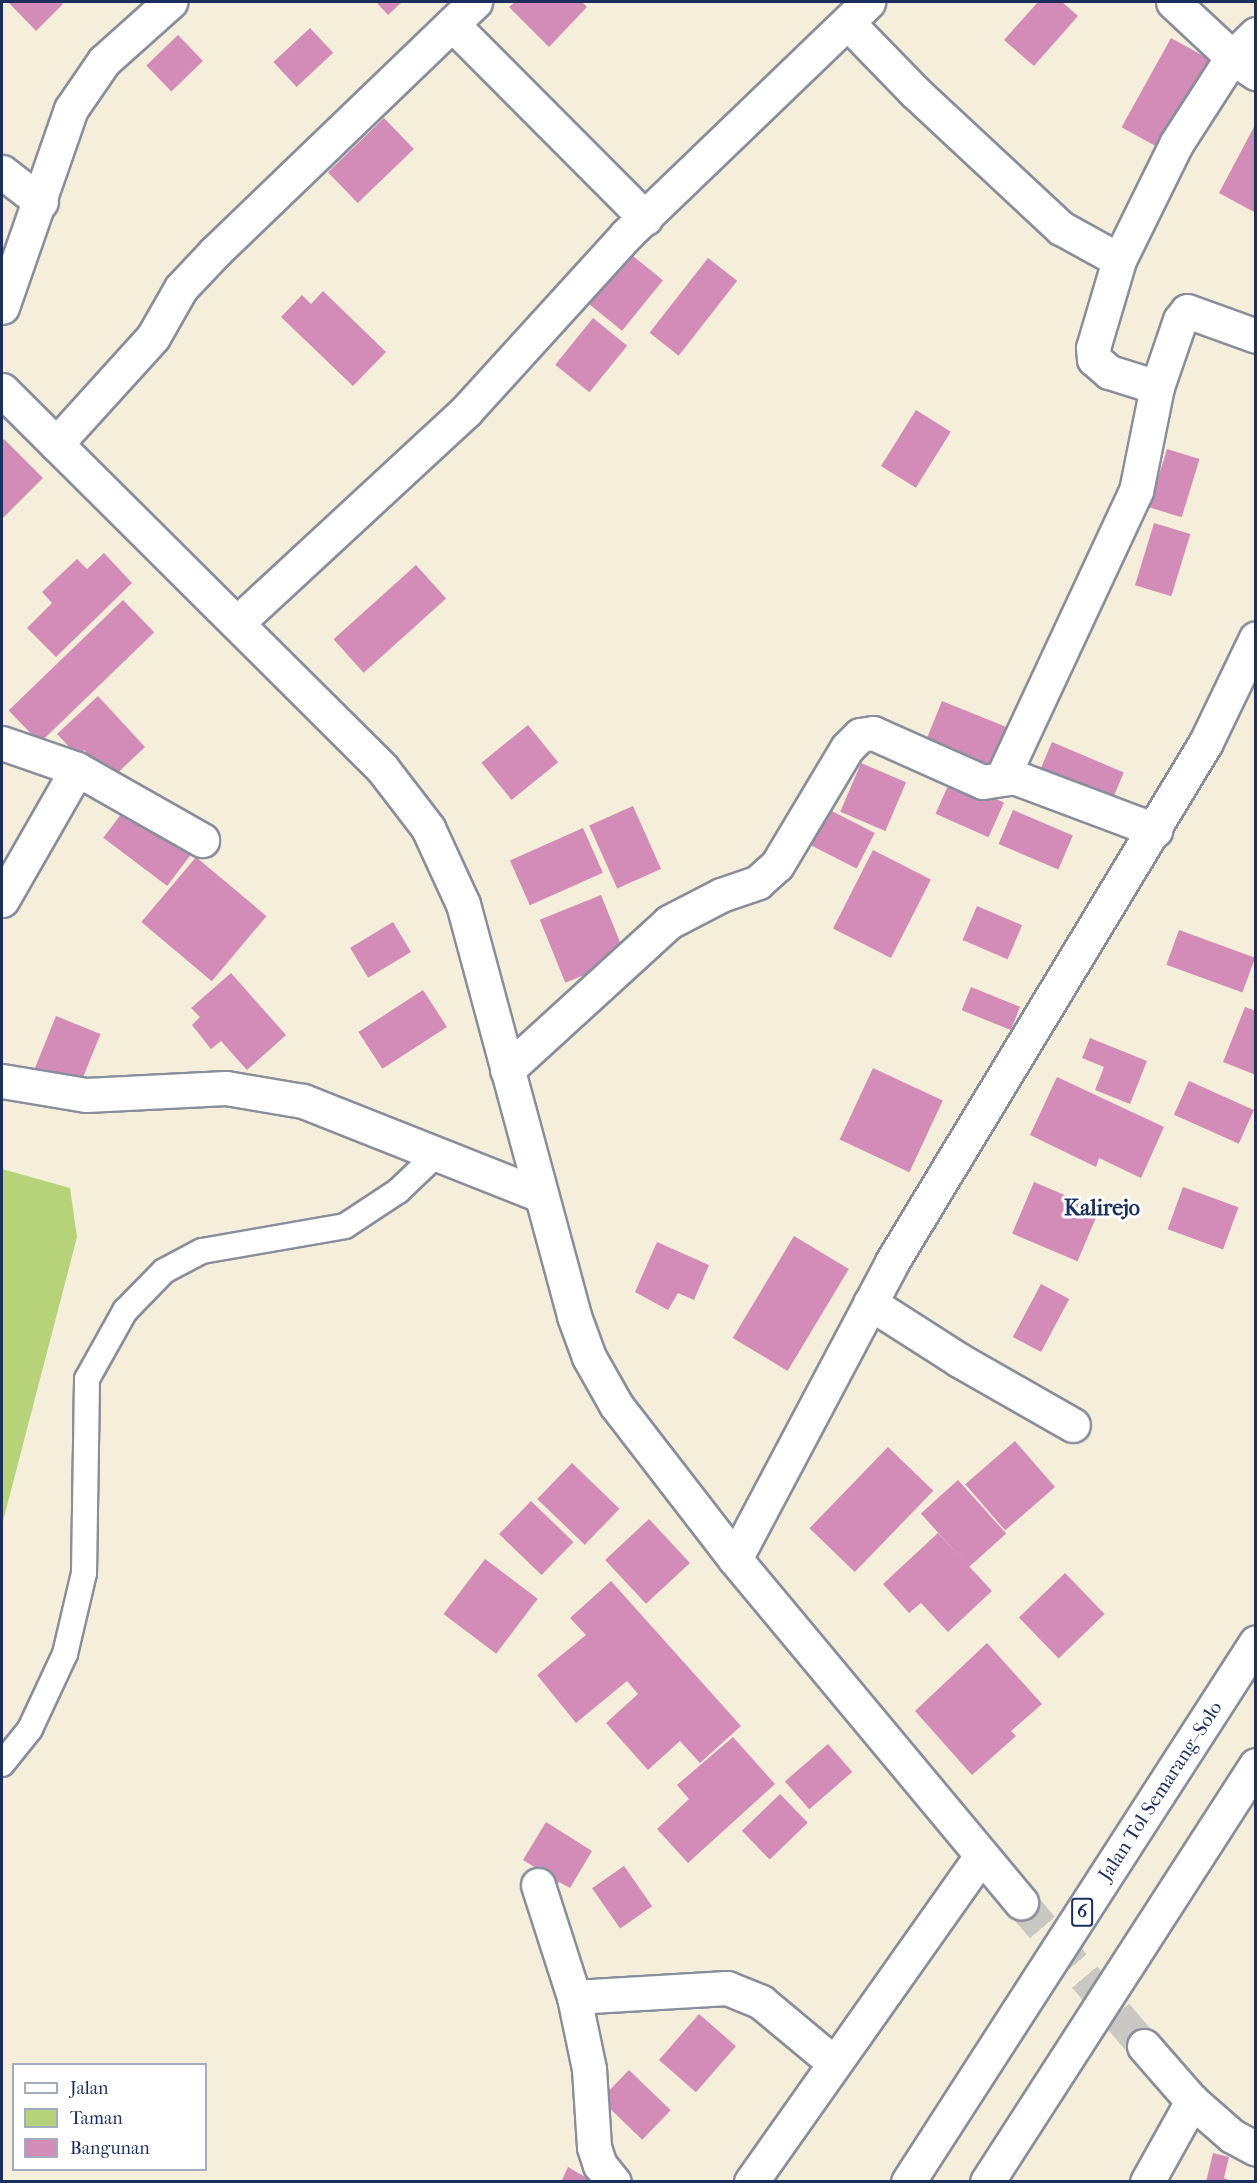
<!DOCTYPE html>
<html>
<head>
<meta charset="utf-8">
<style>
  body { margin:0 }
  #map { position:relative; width:1257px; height:2183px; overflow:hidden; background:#f4eedb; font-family:"IM FELL French Canon",serif }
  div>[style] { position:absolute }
  .green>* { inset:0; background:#b7d379 }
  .building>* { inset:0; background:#d28cb7; transform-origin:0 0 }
  .secondary-tunnel>* { height:33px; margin-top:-16.5px; transform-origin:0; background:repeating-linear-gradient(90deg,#c9c8c2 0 33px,transparent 0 49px) }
  .roads { filter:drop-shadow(2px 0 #888e9c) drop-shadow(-2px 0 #888e9c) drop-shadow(0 2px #888e9c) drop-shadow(0 -2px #888e9c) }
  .lane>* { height:24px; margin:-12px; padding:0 12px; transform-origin:12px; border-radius:12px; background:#fff }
  .street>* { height:33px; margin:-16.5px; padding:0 16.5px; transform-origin:16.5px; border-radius:16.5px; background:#fff }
  .secondary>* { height:33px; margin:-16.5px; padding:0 16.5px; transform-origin:16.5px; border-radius:16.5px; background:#fff }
  .highway>* { height:33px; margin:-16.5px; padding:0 16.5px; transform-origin:16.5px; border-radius:16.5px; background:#fff }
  span { translate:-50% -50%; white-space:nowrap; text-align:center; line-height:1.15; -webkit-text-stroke:6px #fff; paint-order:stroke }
  .shield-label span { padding:2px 4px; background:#fff; border:2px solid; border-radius:4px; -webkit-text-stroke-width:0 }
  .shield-label { font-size:18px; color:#1b2f5e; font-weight:700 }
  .street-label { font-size:20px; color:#1b2f5e }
  .quarter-label { font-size:22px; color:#1b2f5e; font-weight:700 }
  .frame { position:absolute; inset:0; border:3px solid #1b2f5e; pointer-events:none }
  .legend { position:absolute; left:12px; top:2063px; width:195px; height:108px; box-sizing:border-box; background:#fff; border:2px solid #a4acbf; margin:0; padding:8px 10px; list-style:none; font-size:18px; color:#1b2f5e }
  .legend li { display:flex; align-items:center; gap:12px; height:30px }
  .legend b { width:30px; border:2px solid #a4acbf }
</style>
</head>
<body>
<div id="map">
  <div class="green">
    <i style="clip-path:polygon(2px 1169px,70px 1188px,77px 1237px,2px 1525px)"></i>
  </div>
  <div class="building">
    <i style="clip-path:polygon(8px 2px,60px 2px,63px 4px,36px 31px)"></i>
    <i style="clip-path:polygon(376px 2px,402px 2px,388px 15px)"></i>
    <i style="clip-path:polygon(515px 2px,582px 2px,587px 7px,549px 47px,509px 7px)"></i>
    <i style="clip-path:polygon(1038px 2px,1062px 2px,1078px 16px,1034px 66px,1004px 40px)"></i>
    <i style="left:310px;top:28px;width:34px;height:50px;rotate:47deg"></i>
    <i style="left:178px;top:35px;width:36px;height:44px;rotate:46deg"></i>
    <i style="left:1171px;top:38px;width:45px;height:102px;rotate:29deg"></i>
    <i style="left:384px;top:118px;width:43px;height:78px;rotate:46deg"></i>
    <i style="clip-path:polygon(1256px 123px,1256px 213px,1219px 193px)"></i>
    <i style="left:628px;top:252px;width:45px;height:65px;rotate:39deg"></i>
    <i style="left:708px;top:258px;width:37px;height:95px;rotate:38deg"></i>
    <i style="clip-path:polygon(323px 291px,386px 352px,353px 386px,281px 317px,302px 295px,311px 304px)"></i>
    <i style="left:593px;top:318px;width:44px;height:60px;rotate:39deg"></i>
    <i style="left:916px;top:410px;width:41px;height:66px;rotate:32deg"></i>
    <i style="clip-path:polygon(4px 439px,43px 478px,2px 519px,2px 442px)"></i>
    <i style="left:1167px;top:449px;width:34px;height:61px;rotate:17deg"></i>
    <i style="left:1154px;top:523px;width:38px;height:65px;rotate:17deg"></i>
    <i style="clip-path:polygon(104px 553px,132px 583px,56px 657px,27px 628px,52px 603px,42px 592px,77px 559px,87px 569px)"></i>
    <i style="left:416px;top:565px;width:45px;height:111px;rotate:48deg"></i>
    <i style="left:123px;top:600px;width:45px;height:159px;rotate:46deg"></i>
    <i style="clip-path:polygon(98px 696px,145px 747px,111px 779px,84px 750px,78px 756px,57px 734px)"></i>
    <i style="left:942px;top:701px;width:72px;height:50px;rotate:22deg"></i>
    <i style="left:528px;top:725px;width:48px;height:60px;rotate:51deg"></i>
    <i style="left:1052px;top:742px;width:78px;height:32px;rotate:23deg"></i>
    <i style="left:861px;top:763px;width:49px;height:53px;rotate:23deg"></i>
    <i style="left:951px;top:779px;width:58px;height:38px;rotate:24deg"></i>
    <i style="left:131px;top:801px;width:80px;height:46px;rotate:37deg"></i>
    <i style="left:633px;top:806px;width:69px;height:48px;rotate:66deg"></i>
    <i style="left:824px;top:807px;width:57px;height:40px;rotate:27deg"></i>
    <i style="left:1013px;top:810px;width:65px;height:37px;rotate:23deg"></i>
    <i style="left:583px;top:828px;width:49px;height:80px;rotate:66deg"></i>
    <i style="left:873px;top:850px;width:65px;height:88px;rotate:27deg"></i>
    <i style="left:196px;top:857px;width:92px;height:85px;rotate:40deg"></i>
    <i style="left:601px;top:895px;width:68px;height:66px;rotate:68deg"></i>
    <i style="left:977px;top:906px;width:49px;height:37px;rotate:23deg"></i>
    <i style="left:393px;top:922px;width:35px;height:50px;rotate:59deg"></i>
    <i style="left:1179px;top:930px;width:81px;height:37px;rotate:20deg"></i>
    <i style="clip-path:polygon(231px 973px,286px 1035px,247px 1070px,221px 1041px,211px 1049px,192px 1025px,200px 1017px,191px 1008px)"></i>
    <i style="left:971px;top:987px;width:53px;height:25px;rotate:22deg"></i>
    <i style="left:423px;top:990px;width:44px;height:77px;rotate:57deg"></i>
    <i style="clip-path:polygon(1245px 1007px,1256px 1011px,1256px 1075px,1223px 1062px)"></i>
    <i style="left:56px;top:1016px;width:48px;height:62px;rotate:22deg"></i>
    <i style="clip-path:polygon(1090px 1038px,1147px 1061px,1130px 1104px,1095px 1090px,1104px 1067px,1082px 1058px)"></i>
    <i style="left:873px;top:1068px;width:77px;height:79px;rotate:25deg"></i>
    <i style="clip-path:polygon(1057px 1077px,1164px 1127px,1141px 1178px,1099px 1158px,1096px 1167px,1030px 1135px)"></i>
    <i style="left:1189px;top:1081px;width:71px;height:37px;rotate:24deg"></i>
    <i style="left:1034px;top:1182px;width:71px;height:56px;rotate:23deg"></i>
    <i style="left:1183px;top:1187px;width:59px;height:45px;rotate:20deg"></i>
    <i style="left:794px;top:1236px;width:64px;height:119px;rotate:31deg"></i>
    <i style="clip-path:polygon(657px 1242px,709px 1265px,694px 1300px,678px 1293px,668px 1310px,635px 1292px)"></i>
    <i style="left:1041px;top:1284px;width:32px;height:60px;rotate:28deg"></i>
    <i style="left:1015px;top:1441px;width:61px;height:66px;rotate:49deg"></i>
    <i style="left:888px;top:1447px;width:63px;height:113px;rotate:44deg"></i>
    <i style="left:572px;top:1463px;width:66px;height:50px;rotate:44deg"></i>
    <i style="left:958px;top:1480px;width:72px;height:50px;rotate:48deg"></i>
    <i style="left:531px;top:1501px;width:59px;height:46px;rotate:44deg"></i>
    <i style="left:649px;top:1519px;width:60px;height:60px;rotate:47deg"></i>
    <i style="clip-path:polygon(938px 1533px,992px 1591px,948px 1632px,921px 1603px,909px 1613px,883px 1584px)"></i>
    <i style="left:485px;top:1559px;width:66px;height:69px;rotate:37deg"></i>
    <i style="left:1065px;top:1573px;width:57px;height:64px;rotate:46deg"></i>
    <i style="clip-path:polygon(611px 1581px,741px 1726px,700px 1763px,680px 1741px,648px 1770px,606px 1723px,638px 1694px,627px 1681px,576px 1723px,537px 1675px,586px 1635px,570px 1618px)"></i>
    <i style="clip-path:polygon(987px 1643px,1042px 1704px,1011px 1731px,1016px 1736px,972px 1775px,915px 1711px)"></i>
    <i style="clip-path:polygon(733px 1737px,775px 1784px,688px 1863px,657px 1829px,689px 1799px,677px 1785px)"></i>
    <i style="left:828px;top:1744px;width:37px;height:57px;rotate:49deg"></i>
    <i style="left:780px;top:1794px;width:40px;height:53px;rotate:46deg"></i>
    <i style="clip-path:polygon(546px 1822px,592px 1851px,570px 1888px,559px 1882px,553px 1891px,531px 1877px,536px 1868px,523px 1860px)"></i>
    <i style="left:624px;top:1866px;width:49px;height:39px;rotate:55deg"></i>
    <i style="left:699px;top:2014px;width:49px;height:61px;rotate:41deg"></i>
    <i style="left:629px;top:2070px;width:58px;height:41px;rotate:44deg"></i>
    <i style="clip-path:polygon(1213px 2153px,1229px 2157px,1224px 2178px,1234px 2182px,1206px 2182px)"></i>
    <i style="clip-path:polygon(568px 2167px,594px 2182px,561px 2182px)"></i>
  </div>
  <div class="secondary-tunnel">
    <i style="left:1021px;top:1902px;width:189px;rotate:49.5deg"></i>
  </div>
  <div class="roads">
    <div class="lane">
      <i style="left:2px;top:1764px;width:45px;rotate:-51.3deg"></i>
      <i style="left:30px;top:1729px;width:83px;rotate:-65deg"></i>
      <i style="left:65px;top:1654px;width:83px;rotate:-76.8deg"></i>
      <i style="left:84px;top:1573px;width:194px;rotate:-89.1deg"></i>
      <i style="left:87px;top:1379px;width:78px;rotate:-60.8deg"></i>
      <i style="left:125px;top:1311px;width:56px;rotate:-45.7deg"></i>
      <i style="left:164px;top:1271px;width:43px;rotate:-27.8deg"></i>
      <i style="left:202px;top:1251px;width:145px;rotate:-9.9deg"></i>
      <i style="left:345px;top:1226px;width:64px;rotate:-33.4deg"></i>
      <i style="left:398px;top:1191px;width:55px;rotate:-43.5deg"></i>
    </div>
    <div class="street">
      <i style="left:1173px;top:2px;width:81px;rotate:43deg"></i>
      <i style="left:1232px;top:57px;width:29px;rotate:34deg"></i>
      <i style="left:848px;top:23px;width:96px;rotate:45.8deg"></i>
      <i style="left:915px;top:92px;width:200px;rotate:43deg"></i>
      <i style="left:1061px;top:228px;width:66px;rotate:28.9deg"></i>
      <i style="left:452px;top:24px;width:274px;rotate:45.1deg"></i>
      <i style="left:2px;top:172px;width:49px;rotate:37.6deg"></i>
      <i style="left:1157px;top:387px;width:71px;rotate:-71.1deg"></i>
      <i style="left:1180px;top:320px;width:11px;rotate:-52deg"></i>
      <i style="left:1187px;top:311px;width:73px;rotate:19.9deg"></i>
      <i style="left:56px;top:444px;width:144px;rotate:-47.8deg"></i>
      <i style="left:153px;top:337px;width:56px;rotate:-60.3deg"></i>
      <i style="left:181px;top:288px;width:50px;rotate:-46.6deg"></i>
      <i style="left:215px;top:252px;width:361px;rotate:-43.9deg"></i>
      <i style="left:237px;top:623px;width:312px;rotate:-42.8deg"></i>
      <i style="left:466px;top:411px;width:238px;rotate:-47.7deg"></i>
      <i style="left:626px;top:235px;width:336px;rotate:-43.9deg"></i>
      <i style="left:2px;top:743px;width:79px;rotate:19.1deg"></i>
      <i style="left:77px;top:769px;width:144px;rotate:29.6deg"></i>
      <i style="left:1002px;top:778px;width:317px;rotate:-65deg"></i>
      <i style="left:1136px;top:491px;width:106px;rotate:-78.6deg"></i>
      <i style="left:1157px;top:387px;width:50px;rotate:-162.6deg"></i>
      <i style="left:1109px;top:372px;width:20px;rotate:-139deg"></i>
      <i style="left:1094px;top:359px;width:11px;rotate:-95deg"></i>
      <i style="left:1093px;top:348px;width:92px;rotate:-73.5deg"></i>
      <i style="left:1119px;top:260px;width:129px;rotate:-63.8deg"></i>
      <i style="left:1176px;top:144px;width:103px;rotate:-57.2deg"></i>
      <i style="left:1232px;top:57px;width:33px;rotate:-44deg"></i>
      <i style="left:2px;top:900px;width:151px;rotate:-60.2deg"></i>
      <i style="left:507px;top:1070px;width:219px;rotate:-42.4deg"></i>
      <i style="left:669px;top:922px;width:59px;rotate:-27.4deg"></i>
      <i style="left:721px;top:895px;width:39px;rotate:-19deg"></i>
      <i style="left:758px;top:882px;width:25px;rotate:-42deg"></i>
      <i style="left:777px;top:865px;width:136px;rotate:-59.1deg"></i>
      <i style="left:847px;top:748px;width:18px;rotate:-45deg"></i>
      <i style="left:860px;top:735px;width:13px;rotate:-9deg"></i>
      <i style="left:873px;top:733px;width:120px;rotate:24deg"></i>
      <i style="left:983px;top:782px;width:31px;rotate:-9deg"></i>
      <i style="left:1014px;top:777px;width:151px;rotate:20.6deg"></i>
      <i style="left:2px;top:1081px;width:85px;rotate:9.5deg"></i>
      <i style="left:86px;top:1095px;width:140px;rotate:-2.9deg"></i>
      <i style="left:226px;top:1088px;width:78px;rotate:9.6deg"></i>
      <i style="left:303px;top:1101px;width:256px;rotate:21.6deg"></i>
      <i style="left:870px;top:1303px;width:106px;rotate:32.6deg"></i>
      <i style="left:959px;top:1360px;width:131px;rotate:29.7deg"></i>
      <i style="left:735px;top:1559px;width:336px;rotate:-62.1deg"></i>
      <i style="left:892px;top:1262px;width:607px;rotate:-58.87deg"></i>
      <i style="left:1206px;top:742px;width:115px;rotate:-64.3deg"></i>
      <i style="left:538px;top:1885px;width:118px;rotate:72.2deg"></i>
      <i style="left:574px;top:1997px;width:153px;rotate:-3.4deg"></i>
      <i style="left:727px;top:1988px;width:37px;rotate:22deg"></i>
      <i style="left:761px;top:2002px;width:94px;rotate:39.8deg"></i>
      <i style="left:574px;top:1997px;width:74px;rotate:78.2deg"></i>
      <i style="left:589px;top:2069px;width:78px;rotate:86.3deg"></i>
      <i style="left:594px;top:2147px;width:19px;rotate:72deg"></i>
      <i style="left:600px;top:2165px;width:22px;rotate:51deg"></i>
      <i style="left:751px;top:2182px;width:400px;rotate:-54.8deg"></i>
      <i style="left:1147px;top:2182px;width:93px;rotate:-60.9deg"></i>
    </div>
    <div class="secondary">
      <i style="left:2px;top:307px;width:210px;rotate:-70.8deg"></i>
      <i style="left:71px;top:109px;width:58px;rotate:-55.5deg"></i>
      <i style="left:104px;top:61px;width:89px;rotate:-41.8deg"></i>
      <i style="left:2px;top:390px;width:536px;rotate:44.85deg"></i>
      <i style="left:382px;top:768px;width:76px;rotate:52.5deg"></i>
      <i style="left:428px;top:828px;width:84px;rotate:65.3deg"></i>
      <i style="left:463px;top:904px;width:427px;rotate:74.9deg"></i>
      <i style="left:574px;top:1316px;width:44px;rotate:69.9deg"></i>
      <i style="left:589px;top:1357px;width:55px;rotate:60.6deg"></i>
      <i style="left:616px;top:1405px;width:195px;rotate:52.3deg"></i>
      <i style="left:735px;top:1559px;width:447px;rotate:50.2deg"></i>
      <i style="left:1144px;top:2046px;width:73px;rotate:48.9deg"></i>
      <i style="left:1192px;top:2101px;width:53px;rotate:41.2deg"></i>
      <i style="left:1232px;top:2136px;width:27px;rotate:28deg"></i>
    </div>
    <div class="highway">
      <i style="left:908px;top:2182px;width:642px;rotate:-57.2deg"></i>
      <i style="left:987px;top:2182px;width:496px;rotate:-57.2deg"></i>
    </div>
  </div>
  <div class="shield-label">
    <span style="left:1082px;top:1912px">6</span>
  </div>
  <div class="street-label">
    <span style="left:1160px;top:1791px;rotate:-57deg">Jalan Tol Semarang–Solo</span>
  </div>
  <div class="quarter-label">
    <span style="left:1102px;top:1209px">Kalirejo</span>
  </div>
  <div class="frame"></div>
  <ul class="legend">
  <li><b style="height:8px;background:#fff"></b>Jalan</li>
  <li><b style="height:16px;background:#b7d379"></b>Taman</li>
  <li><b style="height:16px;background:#d28cb7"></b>Bangunan</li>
  </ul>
</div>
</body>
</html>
